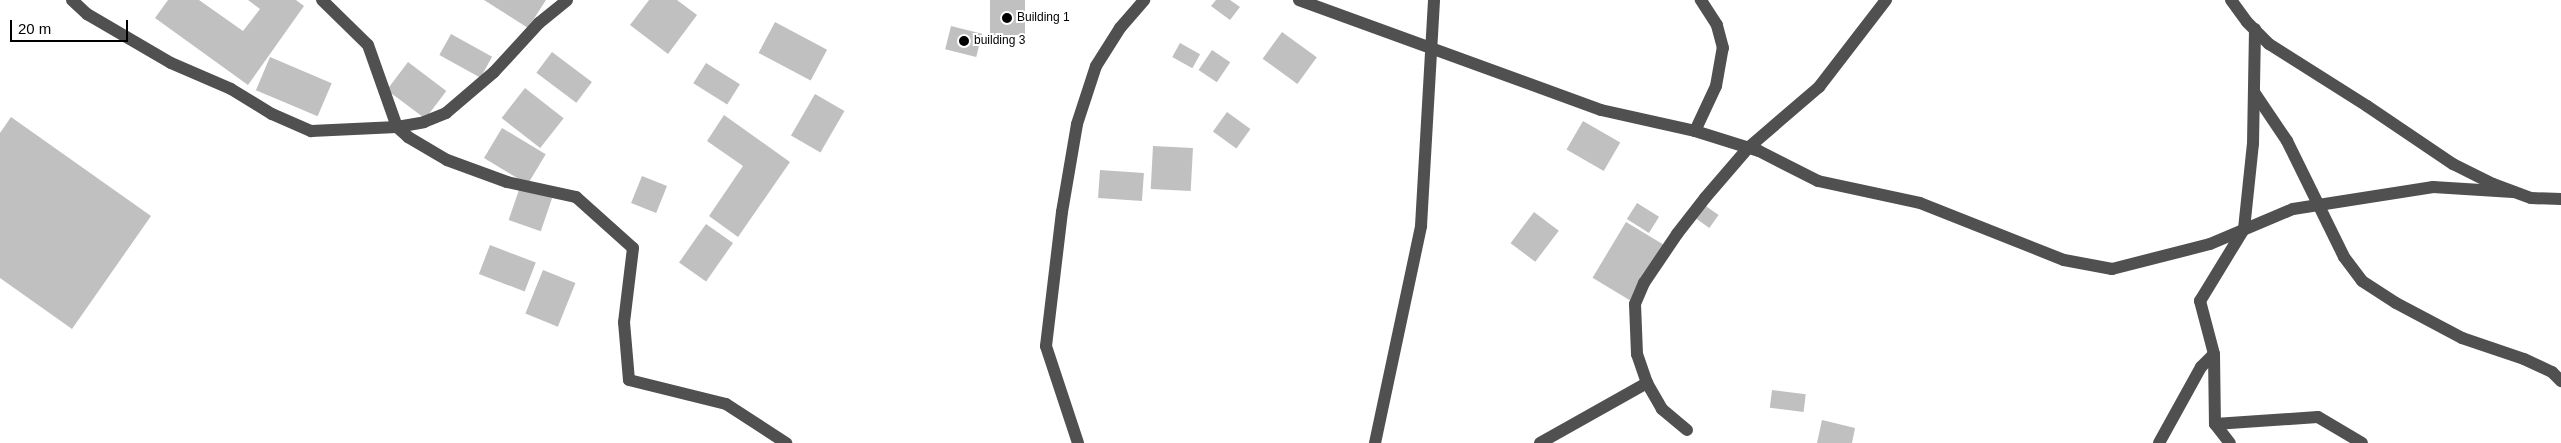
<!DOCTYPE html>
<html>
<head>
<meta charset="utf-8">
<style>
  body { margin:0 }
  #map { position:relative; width:2561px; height:443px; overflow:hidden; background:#fff; font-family:Helvetica,sans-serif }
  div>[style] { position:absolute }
  .building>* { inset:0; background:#c0c0c0; transform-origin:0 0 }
  .minor>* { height:12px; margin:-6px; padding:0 6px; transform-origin:6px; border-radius:6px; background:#505050 }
  .dots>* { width:14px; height:14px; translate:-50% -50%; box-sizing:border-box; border:2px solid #fff; border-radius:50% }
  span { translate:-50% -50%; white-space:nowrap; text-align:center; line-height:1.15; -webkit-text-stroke:4px #fff; paint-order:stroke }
  .poi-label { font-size:12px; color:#000 }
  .left { translate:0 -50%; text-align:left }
  .scale { position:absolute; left:10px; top:20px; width:118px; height:22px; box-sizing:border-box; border:2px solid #000; border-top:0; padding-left:6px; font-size:15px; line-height:18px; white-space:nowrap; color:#000; -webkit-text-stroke:4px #fff; paint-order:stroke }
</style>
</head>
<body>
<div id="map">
  <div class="building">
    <i style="clip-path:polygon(168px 0,199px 0,243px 31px,260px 9px,248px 0,296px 0,304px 6px,248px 85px,155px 18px)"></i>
    <i style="clip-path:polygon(484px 0,546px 0,528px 28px)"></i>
    <i style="clip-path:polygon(649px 0,677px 0,697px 15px,668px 54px,630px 25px)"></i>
    <i style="left:990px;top:0;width:35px;height:35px"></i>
    <i style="clip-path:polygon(1216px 0,1230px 0,1240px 7px,1230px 20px,1211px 6px)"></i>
    <i style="left:775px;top:22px;width:59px;height:35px;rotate:28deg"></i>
    <i style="left:951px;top:26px;width:32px;height:24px;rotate:14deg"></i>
    <i style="left:1282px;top:32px;width:43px;height:33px;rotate:36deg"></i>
    <i style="left:451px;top:34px;width:47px;height:24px;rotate:29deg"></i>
    <i style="left:1180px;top:43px;width:23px;height:16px;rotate:29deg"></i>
    <i style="left:1212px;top:50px;width:22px;height:24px;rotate:34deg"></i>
    <i style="left:552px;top:52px;width:50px;height:26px;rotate:37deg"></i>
    <i style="left:270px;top:57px;width:67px;height:36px;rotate:23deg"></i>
    <i style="left:408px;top:62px;width:48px;height:35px;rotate:37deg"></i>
    <i style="left:706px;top:63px;width:40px;height:24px;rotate:32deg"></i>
    <i style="left:525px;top:88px;width:49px;height:38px;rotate:38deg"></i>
    <i style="left:815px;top:94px;width:34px;height:48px;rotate:30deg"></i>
    <i style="left:1227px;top:112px;width:29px;height:24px;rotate:36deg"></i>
    <i style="clip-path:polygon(724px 115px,790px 162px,738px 237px,709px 216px,743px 166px,707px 141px)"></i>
    <i style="clip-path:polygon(11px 117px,151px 216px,72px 329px,0 278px,0 133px)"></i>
    <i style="left:1583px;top:121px;width:43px;height:33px;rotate:30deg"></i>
    <i style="left:502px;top:128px;width:51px;height:35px;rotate:31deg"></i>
    <i style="left:1153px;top:146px;width:40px;height:43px;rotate:3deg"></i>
    <i style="left:1100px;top:170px;width:44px;height:28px;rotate:4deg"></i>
    <i style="left:642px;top:176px;width:27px;height:29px;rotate:22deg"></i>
    <i style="left:520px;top:187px;width:34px;height:35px;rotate:19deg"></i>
    <i style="left:1637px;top:203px;width:26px;height:19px;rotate:32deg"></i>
    <i style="left:1703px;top:204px;width:19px;height:16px;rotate:35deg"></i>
    <i style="left:1534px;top:212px;width:31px;height:39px;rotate:37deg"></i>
    <i style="left:1626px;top:222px;width:44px;height:65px;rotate:31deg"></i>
    <i style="left:706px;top:224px;width:33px;height:47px;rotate:35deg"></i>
    <i style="left:490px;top:245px;width:49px;height:31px;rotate:21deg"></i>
    <i style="left:543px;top:270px;width:35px;height:47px;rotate:22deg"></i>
    <i style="left:1772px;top:390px;width:34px;height:18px;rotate:7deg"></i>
    <i style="clip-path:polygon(1822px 420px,1855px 428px,1852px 443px,1817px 443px)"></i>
  </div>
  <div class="minor">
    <i style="left:72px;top:0;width:21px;rotate:43deg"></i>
    <i style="left:87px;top:14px;width:97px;rotate:30.3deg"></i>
    <i style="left:171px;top:63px;width:65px;rotate:23.4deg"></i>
    <i style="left:231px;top:89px;width:48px;rotate:31.4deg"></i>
    <i style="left:272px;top:114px;width:43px;rotate:23.6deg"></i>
    <i style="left:311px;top:131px;width:86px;rotate:-2.7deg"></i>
    <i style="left:397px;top:127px;width:27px;rotate:-10deg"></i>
    <i style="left:424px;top:122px;width:24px;rotate:-22deg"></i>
    <i style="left:446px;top:113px;width:63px;rotate:-40.5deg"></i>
    <i style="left:494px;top:72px;width:67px;rotate:-47.4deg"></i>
    <i style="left:539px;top:23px;width:36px;rotate:-39deg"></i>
    <i style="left:322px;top:0;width:64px;rotate:44.4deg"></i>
    <i style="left:368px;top:45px;width:87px;rotate:70.5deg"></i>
    <i style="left:397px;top:127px;width:15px;rotate:42deg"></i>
    <i style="left:408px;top:137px;width:45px;rotate:30.5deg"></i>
    <i style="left:447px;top:160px;width:64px;rotate:20.1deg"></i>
    <i style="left:507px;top:182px;width:71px;rotate:12.3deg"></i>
    <i style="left:576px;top:197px;width:76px;rotate:41.8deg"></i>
    <i style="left:633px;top:248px;width:75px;rotate:96.9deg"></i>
    <i style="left:624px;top:322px;width:58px;rotate:85.1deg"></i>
    <i style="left:629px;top:380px;width:100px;rotate:13.9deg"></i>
    <i style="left:726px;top:404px;width:72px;rotate:33deg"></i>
    <i style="left:1299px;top:0;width:321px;rotate:20deg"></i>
    <i style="left:1601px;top:110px;width:96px;rotate:12.6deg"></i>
    <i style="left:1695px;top:131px;width:67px;rotate:17.4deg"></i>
    <i style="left:1759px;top:151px;width:66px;rotate:27deg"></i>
    <i style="left:1818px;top:181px;width:104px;rotate:12.2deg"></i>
    <i style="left:1920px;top:203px;width:155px;rotate:21.6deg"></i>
    <i style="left:2064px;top:260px;width:49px;rotate:10.6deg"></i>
    <i style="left:2112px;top:269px;width:101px;rotate:-14.3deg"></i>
    <i style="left:2210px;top:244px;width:90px;rotate:-22.9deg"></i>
    <i style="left:2293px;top:209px;width:142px;rotate:-8.9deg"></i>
    <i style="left:2433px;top:187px;width:80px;rotate:3.6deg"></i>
    <i style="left:2231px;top:0;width:27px;rotate:54deg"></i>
    <i style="left:2247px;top:22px;width:31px;rotate:45deg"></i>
    <i style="left:2269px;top:44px;width:116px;rotate:32.3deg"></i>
    <i style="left:2367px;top:106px;width:104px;rotate:34deg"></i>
    <i style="left:2453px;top:164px;width:45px;rotate:26.6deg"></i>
    <i style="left:2493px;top:184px;width:40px;rotate:20.2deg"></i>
    <i style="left:2531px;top:198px;width:30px;rotate:2deg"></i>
    <i style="left:2254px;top:92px;width:59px;rotate:56deg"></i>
    <i style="left:2287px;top:141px;width:129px;rotate:63.8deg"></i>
    <i style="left:2344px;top:257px;width:30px;rotate:53deg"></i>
    <i style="left:2362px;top:281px;width:40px;rotate:32.9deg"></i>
    <i style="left:2396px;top:303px;width:75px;rotate:27.9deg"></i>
    <i style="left:2462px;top:338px;width:65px;rotate:18.7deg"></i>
    <i style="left:2524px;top:359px;width:31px;rotate:25deg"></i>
    <i style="left:2552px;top:372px;width:13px;rotate:45deg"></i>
    <i style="left:1695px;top:131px;width:50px;rotate:-65deg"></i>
    <i style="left:1716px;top:86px;width:39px;rotate:-80deg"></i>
    <i style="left:1723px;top:48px;width:24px;rotate:-105deg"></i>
    <i style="left:1717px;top:25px;width:30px;rotate:-123deg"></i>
    <i style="left:2214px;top:354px;width:70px;rotate:89.2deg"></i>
    <i style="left:2215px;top:424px;width:103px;rotate:-3.9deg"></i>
    <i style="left:2318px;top:417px;width:51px;rotate:30.6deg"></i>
    <i style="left:2215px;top:424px;width:24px;rotate:52deg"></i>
    <i style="left:1687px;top:430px;width:33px;rotate:-140deg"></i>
    <i style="left:1662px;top:409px;width:30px;rotate:-120deg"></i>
    <i style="left:1647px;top:383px;width:31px;rotate:-109deg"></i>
    <i style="left:1637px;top:354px;width:50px;rotate:-92.3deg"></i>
    <i style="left:1635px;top:304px;width:23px;rotate:-67deg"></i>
    <i style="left:1644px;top:283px;width:59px;rotate:-56deg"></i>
    <i style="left:1677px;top:234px;width:46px;rotate:-52.1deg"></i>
    <i style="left:1705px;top:198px;width:66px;rotate:-49.3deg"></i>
    <i style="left:1748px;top:148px;width:94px;rotate:-40.7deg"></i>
    <i style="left:1819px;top:87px;width:110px;rotate:-52.4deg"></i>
    <i style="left:1078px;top:443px;width:102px;rotate:-108.3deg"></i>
    <i style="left:1046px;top:346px;width:135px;rotate:-83.2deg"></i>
    <i style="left:1062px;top:212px;width:89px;rotate:-80.3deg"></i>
    <i style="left:1077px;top:124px;width:61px;rotate:-71.9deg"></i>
    <i style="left:1096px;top:66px;width:45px;rotate:-57.7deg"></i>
    <i style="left:1120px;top:28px;width:37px;rotate:-49deg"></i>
    <i style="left:1375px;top:443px;width:222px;rotate:-78deg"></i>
    <i style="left:1421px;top:226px;width:226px;rotate:-86.7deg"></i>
    <i style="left:1540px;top:443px;width:123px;rotate:-29.3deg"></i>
    <i style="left:2159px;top:443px;width:87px;rotate:-61.1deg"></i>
    <i style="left:2201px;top:367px;width:18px;rotate:-45deg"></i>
    <i style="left:2214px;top:354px;width:55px;rotate:-104.8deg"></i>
    <i style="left:2200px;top:301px;width:84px;rotate:-58.6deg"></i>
    <i style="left:2244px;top:229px;width:85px;rotate:-84deg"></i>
    <i style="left:2253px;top:144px;width:115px;rotate:-89deg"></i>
  </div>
  <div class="dots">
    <i style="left:1007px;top:18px;background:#000"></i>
    <i style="left:964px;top:41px;background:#000"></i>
  </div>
  <div class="poi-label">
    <span class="left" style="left:1017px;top:18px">Building 1</span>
    <span class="left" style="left:974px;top:41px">building 3</span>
  </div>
  <div class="scale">20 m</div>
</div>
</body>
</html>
